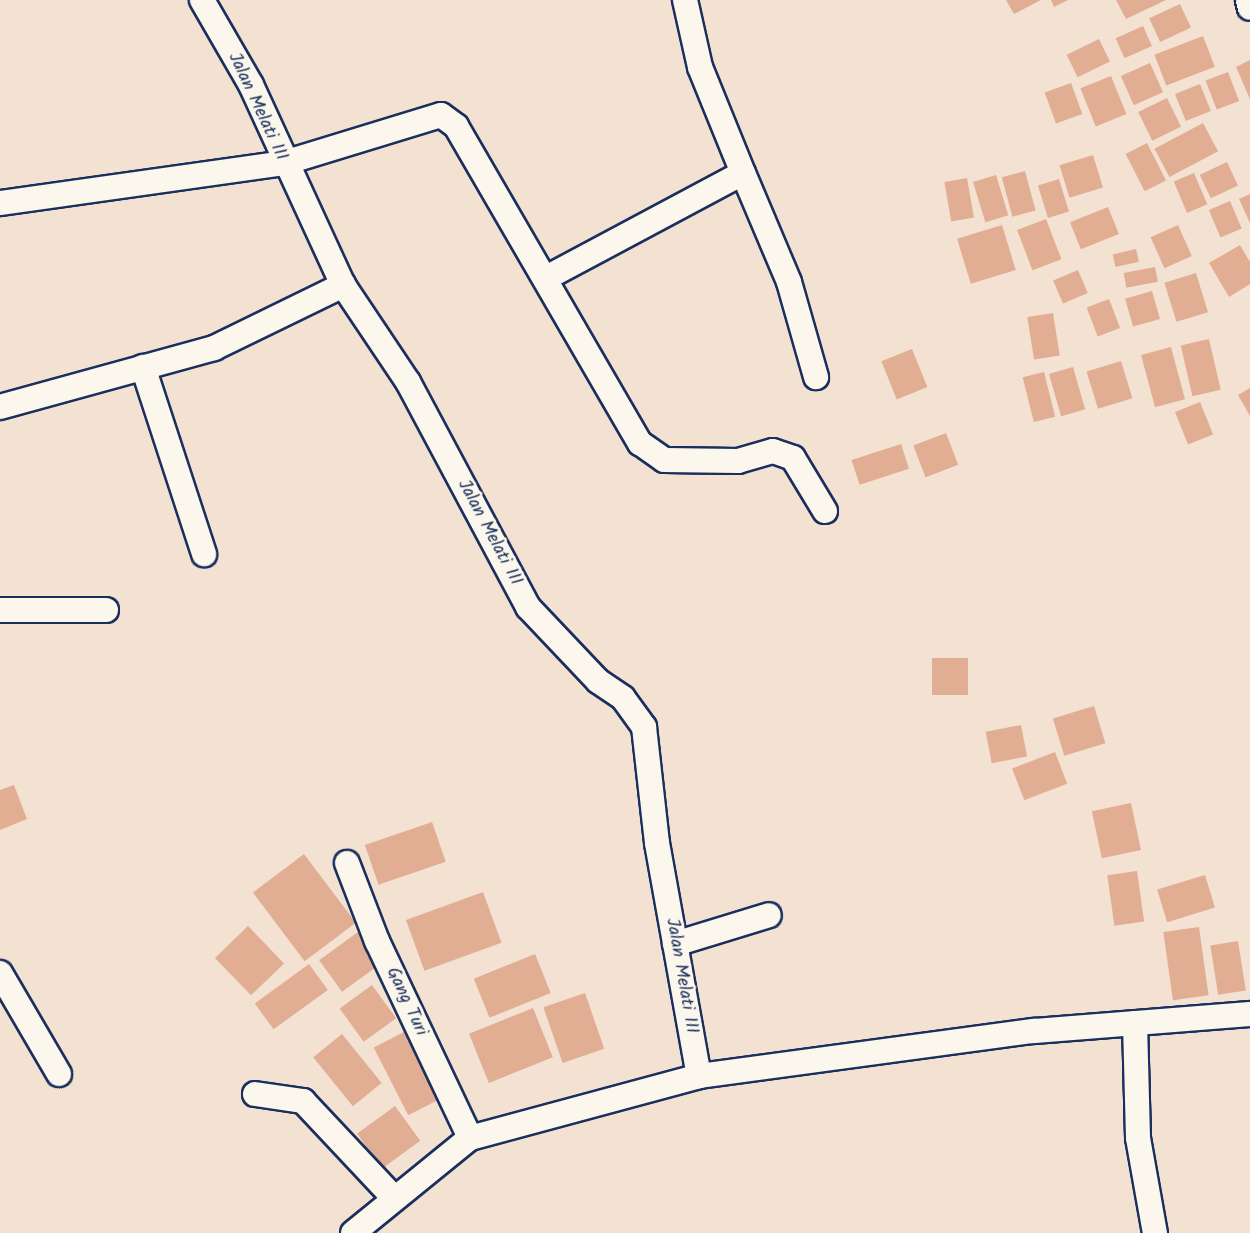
<!DOCTYPE html>
<html>
<head>
<meta charset="utf-8">
<style>
  body { margin:0 }
  #map { position:relative; width:1250px; height:1233px; overflow:hidden; background:#f3e1d2; font-family:Kalam,sans-serif }
  div>[style] { position:absolute }
  .building>* { inset:0; background:#e1ae94; transform-origin:0 0 }
  .roads { filter:drop-shadow(2px 0 #1b2f5e) drop-shadow(-2px 0 #1b2f5e) drop-shadow(0 2px #1b2f5e) drop-shadow(0 -2px #1b2f5e) }
  .minor>* { height:24px; margin:-12px; padding:0 12px; transform-origin:12px; border-radius:12px; background:#fbf7ec }
  span { translate:-50% -50%; white-space:nowrap; text-align:center; line-height:1.15; -webkit-text-stroke:5px #fbf7ec; paint-order:stroke }
  .street-label { font-size:18px; color:#1b2f5e }
</style>
</head>
<body>
<div id="map">
  <div class="building">
    <i style="clip-path:polygon(1006px 0,1041px 0,1014px 14px)"></i>
    <i style="clip-path:polygon(1051px 0,1068px 0,1054px 7px)"></i>
    <i style="clip-path:polygon(1116px 0,1166px 0,1126px 19px)"></i>
    <i style="left:1180px;top:4px;width:26px;height:34px;rotate:65deg"></i>
    <i style="left:1143px;top:26px;width:22px;height:30px;rotate:66deg"></i>
    <i style="left:1203px;top:36px;width:33px;height:52px;rotate:69deg"></i>
    <i style="left:1099px;top:39px;width:25px;height:36px;rotate:64deg"></i>
    <i style="clip-path:polygon(1250px 60px,1250px 99px,1236px 67px)"></i>
    <i style="left:1150px;top:63px;width:32px;height:32px;rotate:66deg"></i>
    <i style="left:1228px;top:72px;width:31px;height:24px;rotate:69deg"></i>
    <i style="left:1111px;top:76px;width:41px;height:33px;rotate:68deg"></i>
    <i style="left:1071px;top:83px;width:33px;height:28px;rotate:70deg"></i>
    <i style="left:1200px;top:84px;width:29px;height:27px;rotate:68deg"></i>
    <i style="left:1167px;top:98px;width:32px;height:32px;rotate:64deg"></i>
    <i style="left:1203px;top:123px;width:32px;height:55px;rotate:62deg"></i>
    <i style="left:1147px;top:143px;width:42px;height:24px;rotate:63deg"></i>
    <i style="left:1093px;top:155px;width:34px;height:35px;rotate:73deg"></i>
    <i style="left:1227px;top:162px;width:26px;height:30px;rotate:65deg"></i>
    <i style="left:1025px;top:171px;width:41px;height:24px;rotate:75deg"></i>
    <i style="left:1194px;top:173px;width:34px;height:22px;rotate:67deg"></i>
    <i style="left:996px;top:175px;width:42px;height:24px;rotate:73deg"></i>
    <i style="left:967px;top:178px;width:40px;height:23px;rotate:80deg"></i>
    <i style="left:1059px;top:179px;width:34px;height:22px;rotate:73deg"></i>
    <i style="clip-path:polygon(1250px 194px,1250px 223px,1239px 199px)"></i>
    <i style="left:1230px;top:201px;width:30px;height:23px;rotate:67deg"></i>
    <i style="left:1108px;top:207px;width:29px;height:41px;rotate:68deg"></i>
    <i style="left:1046px;top:219px;width:43px;height:31px;rotate:69deg"></i>
    <i style="left:1002px;top:225px;width:47px;height:47px;rotate:73deg"></i>
    <i style="left:1178px;top:225px;width:34px;height:30px;rotate:66deg"></i>
    <i style="clip-path:polygon(1240px 245px,1250px 262px,1250px 284px,1229px 297px,1209px 263px)"></i>
    <i style="left:1136px;top:249px;width:13px;height:24px;rotate:77deg"></i>
    <i style="left:1155px;top:267px;width:15px;height:32px;rotate:79deg"></i>
    <i style="left:1078px;top:270px;width:25px;height:27px;rotate:67deg"></i>
    <i style="left:1196px;top:273px;width:41px;height:33px;rotate:73deg"></i>
    <i style="left:1152px;top:291px;width:29px;height:28px;rotate:74deg"></i>
    <i style="left:1109px;top:299px;width:31px;height:24px;rotate:69deg"></i>
    <i style="left:1053px;top:313px;width:43px;height:26px;rotate:81deg"></i>
    <i style="left:1209px;top:339px;width:52px;height:29px;rotate:77deg"></i>
    <i style="left:1171px;top:347px;width:54px;height:31px;rotate:75deg"></i>
    <i style="left:912px;top:349px;width:41px;height:33px;rotate:68deg"></i>
    <i style="left:1121px;top:361px;width:39px;height:36px;rotate:73deg"></i>
    <i style="left:1073px;top:367px;width:44px;height:25px;rotate:74deg"></i>
    <i style="left:1044px;top:372px;width:46px;height:22px;rotate:76deg"></i>
    <i style="clip-path:polygon(1250px 388px,1250px 416px,1238px 395px)"></i>
    <i style="left:1200px;top:402px;width:35px;height:27px;rotate:68deg"></i>
    <i style="left:946px;top:433px;width:34px;height:35px;rotate:69deg"></i>
    <i style="left:901px;top:444px;width:26px;height:52px;rotate:72deg"></i>
    <i style="left:968px;top:658px;width:37px;height:36px;rotate:90deg"></i>
    <i style="left:1094px;top:706px;width:39px;height:43px;rotate:73deg"></i>
    <i style="left:1021px;top:725px;width:32px;height:36px;rotate:79deg"></i>
    <i style="left:1055px;top:752px;width:34px;height:46px;rotate:69deg"></i>
    <i style="clip-path:polygon(14px 785px,27px 819px,0 830px,0 790px)"></i>
    <i style="left:1131px;top:803px;width:48px;height:40px;rotate:78deg"></i>
    <i style="left:432px;top:822px;width:42px;height:71px;rotate:71deg"></i>
    <i style="left:304px;top:854px;width:86px;height:64px;rotate:53deg"></i>
    <i style="left:1137px;top:871px;width:51px;height:30px;rotate:82deg"></i>
    <i style="left:1205px;top:875px;width:34px;height:50px;rotate:73deg"></i>
    <i style="left:483px;top:892px;width:54px;height:82px;rotate:70deg"></i>
    <i style="left:248px;top:926px;width:52px;height:46px;rotate:46deg"></i>
    <i style="left:1199px;top:927px;width:69px;height:36px;rotate:82deg"></i>
    <i style="left:358px;top:932px;width:39px;height:48px;rotate:54deg"></i>
    <i style="left:1238px;top:941px;width:50px;height:28px;rotate:81deg"></i>
    <i style="left:535px;top:954px;width:42px;height:66px;rotate:68deg"></i>
    <i style="left:309px;top:964px;width:32px;height:67px;rotate:54deg"></i>
    <i style="left:372px;top:985px;width:41px;height:40px;rotate:54deg"></i>
    <i style="left:585px;top:993px;width:59px;height:44px;rotate:71deg"></i>
    <i style="left:533px;top:1008px;width:53px;height:69px;rotate:68deg"></i>
    <i style="left:404px;top:1032px;width:76px;height:34px;rotate:63deg"></i>
    <i style="left:342px;top:1034px;width:63px;height:37px;rotate:51deg"></i>
    <i style="left:395px;top:1106px;width:43px;height:47px;rotate:54deg"></i>
  </div>
  <div class="roads">
    <div class="minor">
      <i style="left:202px;top:0;width:98px;rotate:60deg"></i>
      <i style="left:251px;top:85px;width:220px;rotate:65.3deg"></i>
      <i style="left:343px;top:285px;width:117px;rotate:56.2deg"></i>
      <i style="left:408px;top:382px;width:255px;rotate:61.9deg"></i>
      <i style="left:528px;top:607px;width:102px;rotate:46.6deg"></i>
      <i style="left:598px;top:681px;width:30px;rotate:34deg"></i>
      <i style="left:623px;top:698px;width:36px;rotate:54deg"></i>
      <i style="left:644px;top:727px;width:117px;rotate:83.6deg"></i>
      <i style="left:657px;top:843px;width:237px;rotate:79.8deg"></i>
      <i style="left:1248px;top:0;width:8px;rotate:76deg"></i>
      <i style="left:743px;top:173px;width:118px;rotate:67.1deg"></i>
      <i style="left:789px;top:282px;width:99px;rotate:74.1deg"></i>
      <i style="left:0;top:203px;width:287px;rotate:-8deg"></i>
      <i style="left:284px;top:163px;width:164px;rotate:-17deg"></i>
      <i style="left:441px;top:115px;width:19px;rotate:36deg"></i>
      <i style="left:456px;top:126px;width:367px;rotate:59.9deg"></i>
      <i style="left:640px;top:443px;width:29px;rotate:35deg"></i>
      <i style="left:664px;top:460px;width:74px;rotate:0.8deg"></i>
      <i style="left:738px;top:461px;width:36px;rotate:-16deg"></i>
      <i style="left:773px;top:451px;width:21px;rotate:19deg"></i>
      <i style="left:793px;top:458px;width:62px;rotate:58.9deg"></i>
      <i style="left:546px;top:278px;width:223px;rotate:-28.1deg"></i>
      <i style="left:743px;top:173px;width:114px;rotate:-112.1deg"></i>
      <i style="left:700px;top:67px;width:69px;rotate:-102.6deg"></i>
      <i style="left:143px;top:367px;width:197px;rotate:71.9deg"></i>
      <i style="left:0;top:407px;width:222px;rotate:-15.4deg"></i>
      <i style="left:214px;top:348px;width:144px;rotate:-26deg"></i>
      <i style="left:0;top:610px;width:106px"></i>
      <i style="left:347px;top:863px;width:84px;rotate:69deg"></i>
      <i style="left:377px;top:941px;width:218px;rotate:64.7deg"></i>
      <i style="left:675px;top:944px;width:98px;rotate:-17.1deg"></i>
      <i style="left:0;top:973px;width:117px;rotate:59.7deg"></i>
      <i style="left:1135px;top:1023px;width:115px;rotate:88.5deg"></i>
      <i style="left:1138px;top:1138px;width:97px;rotate:79.9deg"></i>
      <i style="left:255px;top:1094px;width:49px;rotate:8.3deg"></i>
      <i style="left:303px;top:1101px;width:132px;rotate:46.8deg"></i>
      <i style="left:353px;top:1233px;width:151px;rotate:-39.1deg"></i>
      <i style="left:470px;top:1138px;width:237px;rotate:-15.1deg"></i>
      <i style="left:699px;top:1076px;width:338px;rotate:-7.7deg"></i>
      <i style="left:1034px;top:1031px;width:217px;rotate:-4.5deg"></i>
    </div>
  </div>
  <div class="street-label">
    <span style="left:257px;top:107px;rotate:65deg">Jalan Melati III</span>
    <span style="left:489px;top:533px;rotate:62deg">Jalan Melati III</span>
    <span style="left:681px;top:976px;rotate:80deg">Jalan Melati III</span>
    <span style="left:406px;top:1002px;rotate:65deg">Gang Turi</span>
  </div>
</div>
</body>
</html>
